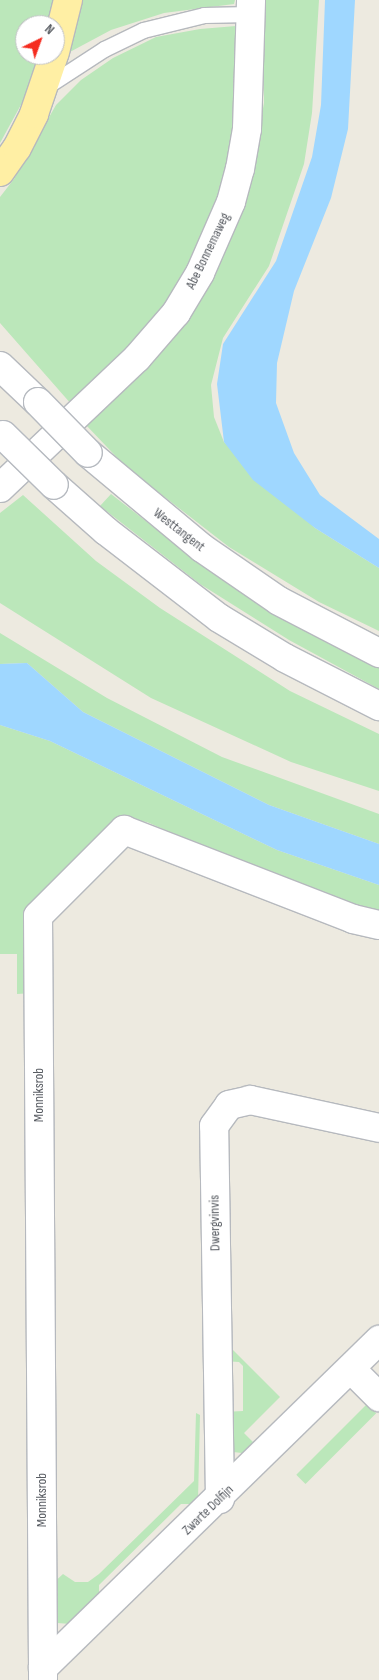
<!DOCTYPE html>
<html>
<head>
<meta charset="utf-8">
<style>
  body { margin:0 }
  #map { position:relative; width:379px; height:1680px; overflow:hidden; background:#edeae0; font-family:"Sofia Sans Condensed",sans-serif }
  div>[style] { position:absolute }
  .green>* { inset:0; background:#bbe7ba; transform-origin:0 0 }
  .water>* { inset:0; background:#9fd7ff }
  .roads { filter:drop-shadow(1px 0 #b6b9be) drop-shadow(-1px 0 #b6b9be) drop-shadow(0 1px #b6b9be) drop-shadow(0 -1px #b6b9be) }
  .lane>* { height:15px; margin:-7.5px; padding:0 7.5px; transform-origin:7.5px; border-radius:7.5px; background:#fff }
  .street>* { height:28px; margin:-14px; padding:0 14px; transform-origin:14px; border-radius:14px; background:#fff }
  .secondary>* { height:28px; margin:-14px; padding:0 14px; transform-origin:14px; border-radius:14px; background:#fff }
  .primary>* { height:28px; margin:-14px; padding:0 14px; transform-origin:14px; border-radius:14px; background:#ffefa4 }
  .bridges { filter:drop-shadow(1px 0 #b6bac0) drop-shadow(-1px 0 #b6bac0) drop-shadow(0 1px #b6bac0) drop-shadow(0 -1px #b6bac0) }
  .secondary-bridge>* { height:28px; margin:-14px; padding:0 14px; transform-origin:14px; border-radius:14px; background:#fff }
  span { translate:-50% -50%; white-space:nowrap; text-align:center; line-height:1.15; -webkit-text-stroke:4px #fff; paint-order:stroke }
  .street-label { font-size:14px; color:#595d63 }
  .north { position:absolute; left:15px; top:15px; width:50px; height:50px; box-sizing:border-box; background:#fff; border:1px solid #bdbec1; border-radius:50%; rotate:42deg; font-size:14px; font-weight:700; line-height:20px; text-align:center; color:#595d63 }
  .north::after { content:''; display:block; margin:auto; width:18px; height:22px; background:#f52c1f; clip-path:polygon(50% 0,100% 100%,50% 72%,0 100%) }
</style>
</head>
<body>
<div id="map">
  <div class="green">
    <i style="clip-path:polygon(0 0,54px 0,48px 25px,25px 25px,25px 55px,41px 55px,34px 81px,0 143px)"></i>
    <i style="clip-path:polygon(80px 0,235px 0,234px 4px,164px 13px,111px 30px,68px 53px)"></i>
    <i style="clip-path:polygon(262px 0,319px 0,312px 113px,304px 164px,269px 266px,223px 338px,211px 385px,214px 417px,224px 442px,315px 528px,379px 568px,379px 631px,319px 602px,229px 547px,126px 467px,86px 425px,135px 379px,182px 323px,215px 269px,245px 205px,264px 103px)"></i>
    <i style="clip-path:polygon(236px 26px,238px 103px,228px 169px,207px 232px,188px 270px,150px 327px,72px 405px,0 323px,0 197px,14px 179px,56px 105px,81px 80px,113px 58px,156px 37px,200px 29px)"></i>
    <i style="clip-path:polygon(111px 494px,218px 577px,277px 613px,379px 667px,379px 689px,289px 640px,200px 584px,100px 506px)"></i>
    <i style="clip-path:polygon(23px 495px,96px 561px,160px 608px,290px 691px,379px 734px,379px 791px,291px 762px,151px 698px,0 603px,0 513px)"></i>
    <i style="clip-path:polygon(0 633px,107px 698px,222px 757px,379px 814px,379px 844px,269px 805px,83px 712px,27px 663px,0 664px)"></i>
    <i style="clip-path:polygon(0 725px,50px 741px,277px 850px,379px 885px,379px 911px,349px 904px,230px 859px,147px 822px,129px 820px,49px 887px,33px 993px,17px 994px,17px 954px,0 954px)"></i>
    <i style="clip-path:polygon(223px 1340px,280px 1397px,244px 1433px,255px 1444px,242px 1453px,233px 1452px,223px 1412px,243px 1411px,243px 1366px,239px 1362px,223px 1361px)"></i>
    <i style="left:367px;top:1404px;width:13px;height:100px;rotate:45deg"></i>
    <i style="clip-path:polygon(196px 1413px,200px 1415px,198px 1500px,195px 1504px,181px 1504px,99px 1585px,99px 1597px,71px 1624px,57px 1623px,54px 1620px,50px 1586px,63px 1574px,75px 1582px,88px 1582px,99px 1574px,194px 1481px)"></i>
  </div>
  <div class="water">
    <i style="clip-path:polygon(325px 0,355px 0,348px 129px,331px 198px,294px 291px,277px 363px,276px 403px,294px 453px,320px 495px,379px 539px,379px 568px,315px 528px,253px 480px,224px 442px,217px 384px,223px 344px,276px 261px,312px 157px,321px 105px)"></i>
    <i style="clip-path:polygon(27px 663px,83px 712px,269px 805px,379px 844px,379px 885px,277px 850px,50px 741px,0 725px,0 664px)"></i>
  </div>
  <div class="roads">
    <div class="lane">
      <i style="left:44px;top:88px;width:72px;rotate:-33deg"></i>
      <i style="left:104px;top:49px;width:43px;rotate:-26deg"></i>
      <i style="left:143px;top:30px;width:63px;rotate:-13.8deg"></i>
      <i style="left:204px;top:15px;width:46px;rotate:-1.2deg"></i>
    </div>
    <div class="street">
      <i style="left:0;top:488px;width:189px;rotate:-43.5deg"></i>
      <i style="left:137px;top:358px;width:60px;rotate:-49.1deg"></i>
      <i style="left:176px;top:313px;width:47px;rotate:-59deg"></i>
      <i style="left:200px;top:273px;width:77px;rotate:-66.4deg"></i>
      <i style="left:231px;top:202px;width:34px;rotate:-75deg"></i>
      <i style="left:240px;top:169px;width:41px;rotate:-80.1deg"></i>
      <i style="left:247px;top:129px;width:129px;rotate:-88.2deg"></i>
      <i style="left:351px;top:1369px;width:40px;rotate:45deg"></i>
      <i style="left:220px;top:1499px;width:373px;rotate:-90.9deg"></i>
      <i style="left:214px;top:1126px;width:26px;rotate:-54deg"></i>
      <i style="left:229px;top:1105px;width:22px;rotate:-13deg"></i>
      <i style="left:250px;top:1100px;width:132px;rotate:12.2deg"></i>
      <i style="left:43px;top:1668px;width:752px;rotate:-90.38deg"></i>
      <i style="left:38px;top:916px;width:122px;rotate:-45deg"></i>
      <i style="left:124px;top:830px;width:246px;rotate:21.2deg"></i>
      <i style="left:353px;top:919px;width:27px;rotate:13deg"></i>
      <i style="left:43px;top:1679px;width:11px;rotate:-90deg"></i>
      <i style="left:43px;top:1668px;width:470px;rotate:-44.3deg"></i>
    </div>
    <div class="secondary">
      <i style="left:0;top:366px;width:52px;rotate:43.5deg"></i>
      <i style="left:88px;top:453px;width:148px;rotate:39.8deg"></i>
      <i style="left:202px;top:548px;width:93px;rotate:34.5deg"></i>
      <i style="left:279px;top:601px;width:113px;rotate:27.5deg"></i>
      <i style="left:54px;top:485px;width:69px;rotate:41.5deg"></i>
      <i style="left:106px;top:531px;width:143px;rotate:37.6deg"></i>
      <i style="left:219px;top:618px;width:77px;rotate:31.2deg"></i>
      <i style="left:285px;top:658px;width:106px;rotate:27.1deg"></i>
    </div>
    <div class="primary">
      <i style="left:55px;top:52px;width:54px;rotate:-76deg"></i>
      <i style="left:0;top:172px;width:29px;rotate:-55deg"></i>
      <i style="left:17px;top:148px;width:38px;rotate:-63deg"></i>
      <i style="left:34px;top:114px;width:62px;rotate:-71.3deg"></i>
    </div>
  </div>
  <div class="bridges">
    <div class="secondary-bridge">
      <i style="left:38px;top:402px;width:71px;rotate:45.6deg"></i>
      <i style="left:3px;top:435px;width:71px;rotate:44.4deg"></i>
    </div>
  </div>
  <div class="street-label">
    <span style="left:208px;top:251px;rotate:-64deg">Abe Bonnemaweg</span>
    <span style="left:179px;top:530px;rotate:38deg">Westtangent</span>
    <span style="left:39px;top:1095px;rotate:-90deg">Monniksrob</span>
    <span style="left:215px;top:1223px;rotate:-91deg">Dwergvinvis</span>
    <span style="left:42px;top:1500px;rotate:-90deg">Monniksrob</span>
    <span style="left:208px;top:1510px;rotate:-44deg">Zwarte Dolfijn</span>
  </div>
  <div class="north">N</div>
</div>
</body>
</html>
